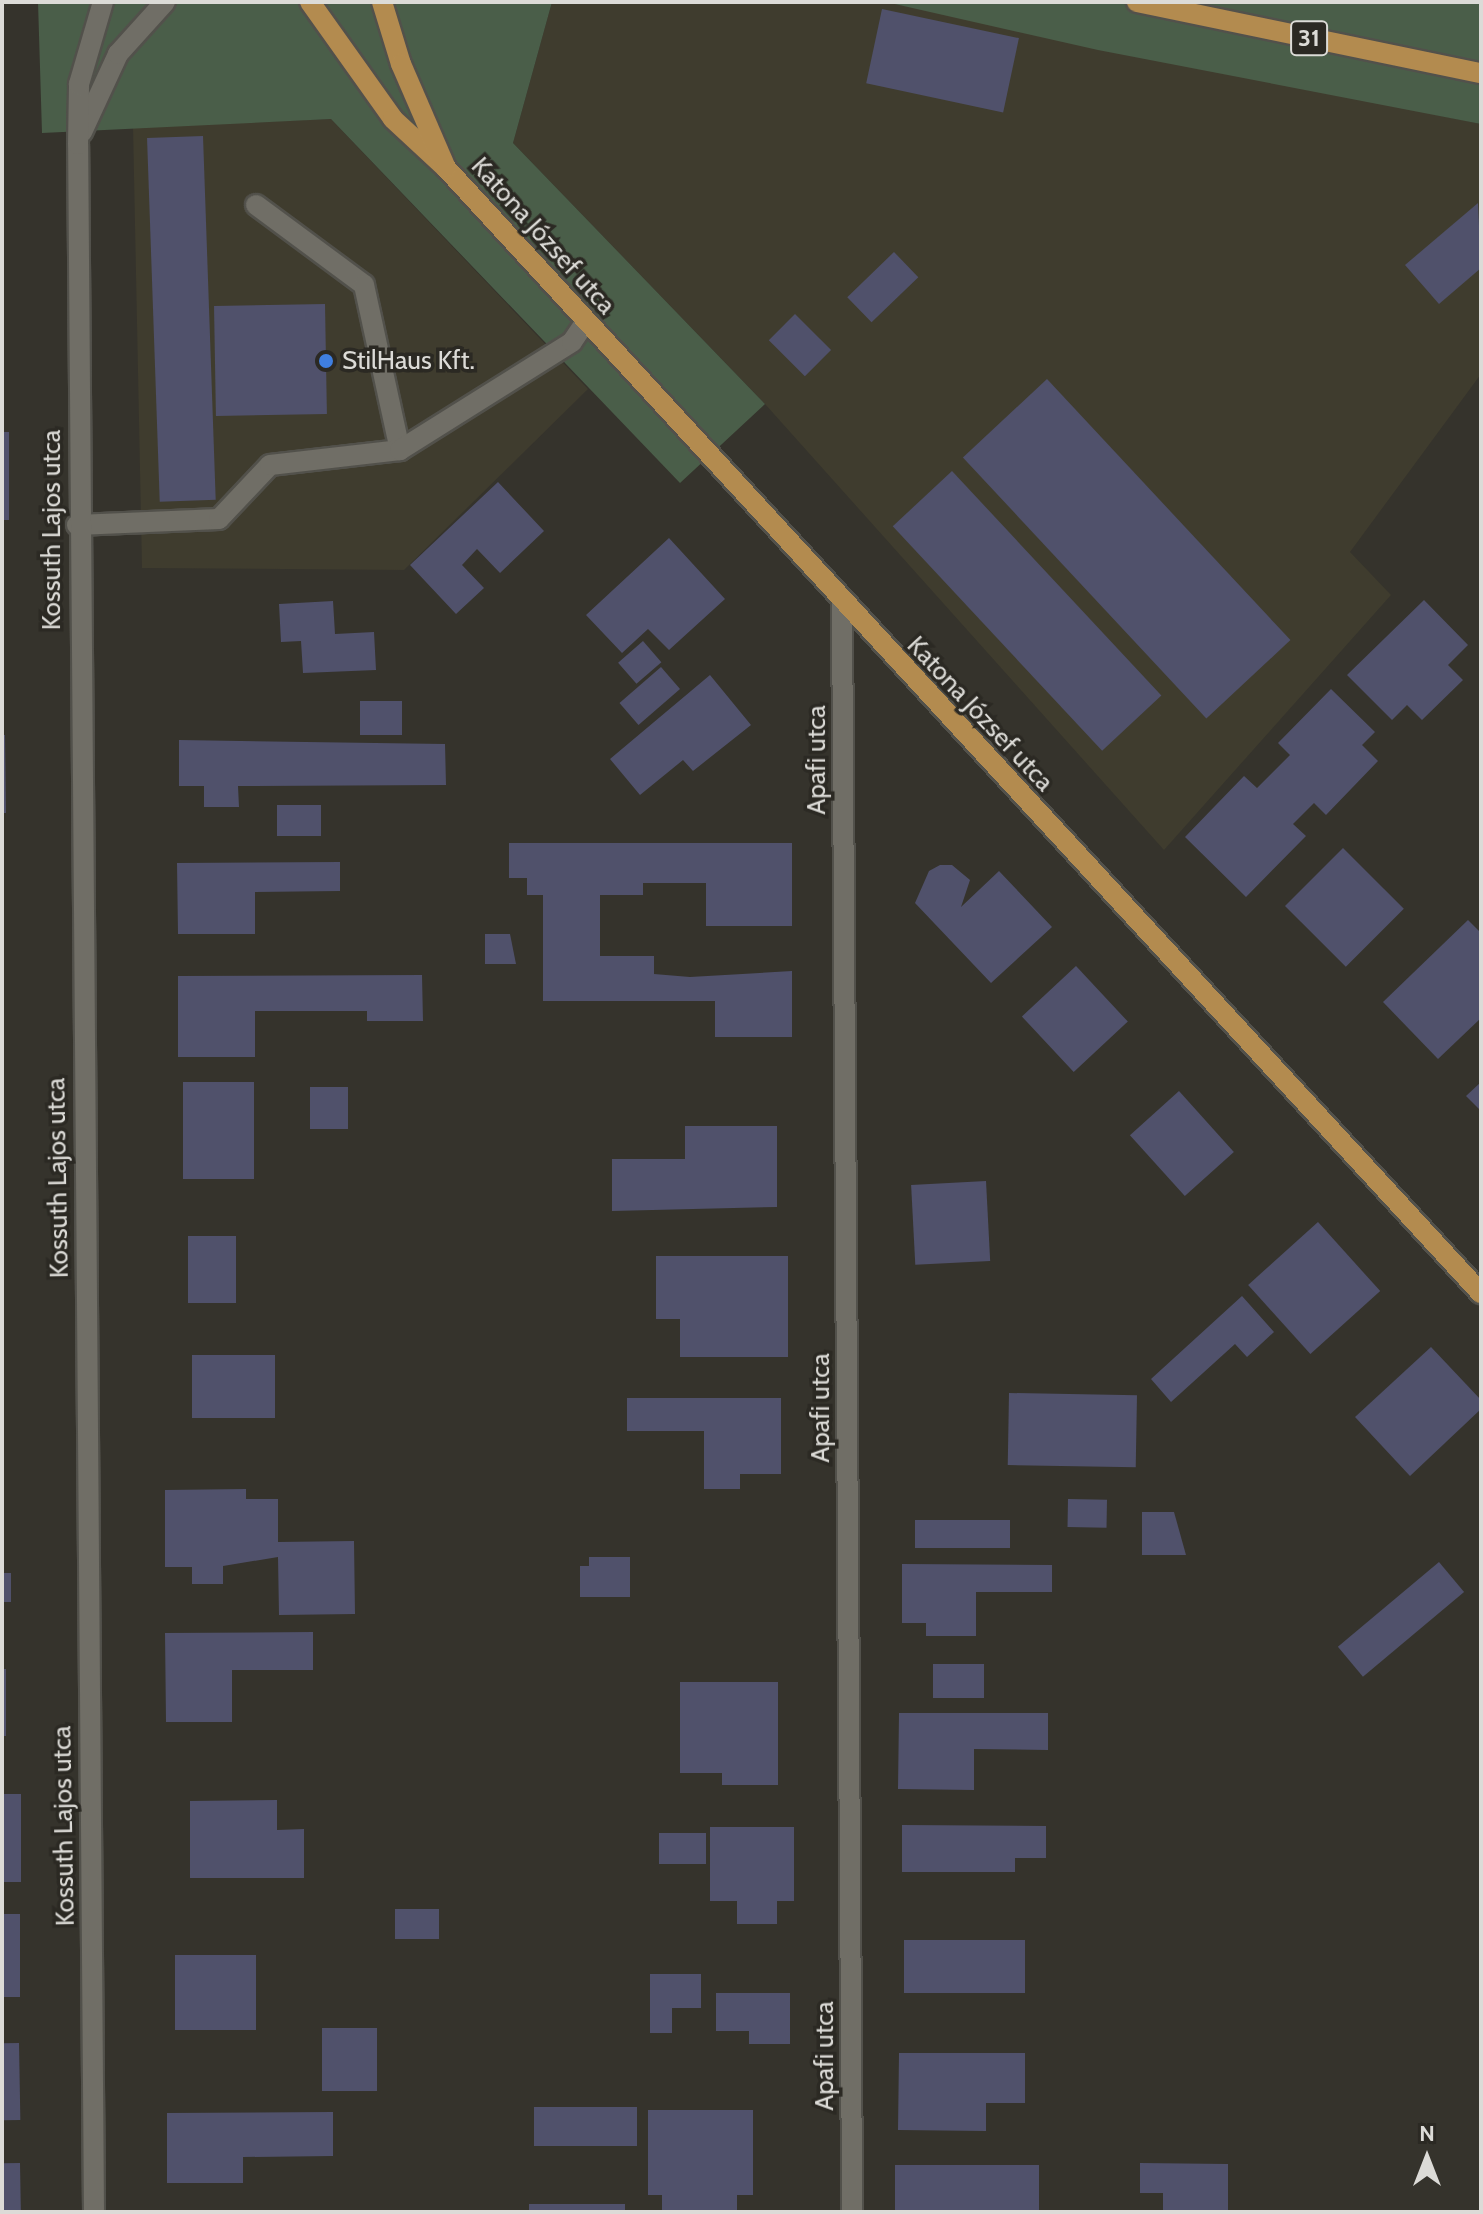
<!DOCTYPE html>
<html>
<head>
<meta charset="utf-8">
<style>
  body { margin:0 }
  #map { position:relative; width:1483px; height:2214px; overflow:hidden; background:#35332c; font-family:Cabin,sans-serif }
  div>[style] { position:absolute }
  .built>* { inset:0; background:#3f3c2e }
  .green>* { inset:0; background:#4a5e49 }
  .building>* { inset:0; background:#50516b; transform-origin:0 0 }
  .roads { filter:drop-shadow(2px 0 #52514b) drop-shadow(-2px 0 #52514b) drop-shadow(0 2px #52514b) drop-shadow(0 -2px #52514b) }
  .minor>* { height:20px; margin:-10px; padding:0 10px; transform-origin:10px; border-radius:10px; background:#706e66 }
  .major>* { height:20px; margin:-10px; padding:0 10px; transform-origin:10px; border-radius:10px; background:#b38b4f }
  .dots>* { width:22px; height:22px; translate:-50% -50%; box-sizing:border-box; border:4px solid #2b2923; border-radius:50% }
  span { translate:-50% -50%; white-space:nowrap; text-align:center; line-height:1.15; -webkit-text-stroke:7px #2b2923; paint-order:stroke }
  .shield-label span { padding:2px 6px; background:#2b2923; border:2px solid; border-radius:6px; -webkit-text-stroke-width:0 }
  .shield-label { font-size:24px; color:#dcdbd7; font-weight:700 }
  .street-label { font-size:26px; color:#dcdbd7 }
  .poi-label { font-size:26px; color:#dcdbd7 }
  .left { translate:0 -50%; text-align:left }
  .frame { position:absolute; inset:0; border:4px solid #dcdbd7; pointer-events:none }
  .north { position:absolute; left:1387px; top:2118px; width:80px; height:80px; -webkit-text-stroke:6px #2b2923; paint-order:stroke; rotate:0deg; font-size:22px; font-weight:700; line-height:32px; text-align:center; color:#dcdbd7 }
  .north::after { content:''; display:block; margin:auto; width:28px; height:36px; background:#dcdbd7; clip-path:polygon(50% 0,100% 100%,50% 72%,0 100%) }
</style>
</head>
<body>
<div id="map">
  <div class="built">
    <i style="clip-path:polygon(552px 2px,886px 2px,1481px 124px,1481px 374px,1350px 552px,1391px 595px,1164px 850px,765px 404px,513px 143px)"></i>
    <i style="clip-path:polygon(331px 119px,588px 389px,404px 570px,142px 568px,133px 127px)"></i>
  </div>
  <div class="green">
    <i style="clip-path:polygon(38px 2px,552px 2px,513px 143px,765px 404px,680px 483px,331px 119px,42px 133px)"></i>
    <i style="clip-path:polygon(886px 2px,1481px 2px,1481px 124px,1098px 50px)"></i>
  </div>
  <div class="building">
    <i style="left:882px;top:9px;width:140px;height:76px;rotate:12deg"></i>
    <i style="left:203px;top:136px;width:364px;height:56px;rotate:88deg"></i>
    <i style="clip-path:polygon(1478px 203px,1481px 268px,1439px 304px,1405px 265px)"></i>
    <i style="left:894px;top:252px;width:35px;height:65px;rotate:46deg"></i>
    <i style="left:325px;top:304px;width:110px;height:111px;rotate:89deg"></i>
    <i style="left:795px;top:314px;width:51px;height:37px;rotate:45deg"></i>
    <i style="left:1047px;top:379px;width:357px;height:115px;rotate:47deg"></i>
    <i style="left:2px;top:432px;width:7px;height:88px"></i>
    <i style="left:952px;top:471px;width:307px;height:81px;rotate:47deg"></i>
    <i style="clip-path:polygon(498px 482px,544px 531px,500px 573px,477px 549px,462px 565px,484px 588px,456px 614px,410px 565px)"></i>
    <i style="clip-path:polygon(669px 538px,725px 599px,669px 650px,648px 629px,622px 653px,586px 615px)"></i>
    <i style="clip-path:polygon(1424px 600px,1468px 645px,1448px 665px,1463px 680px,1422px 720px,1407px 705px,1392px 720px,1347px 675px)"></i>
    <i style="clip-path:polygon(333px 601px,335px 634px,374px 632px,376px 670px,303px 673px,301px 641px,281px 642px,279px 604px)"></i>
    <i style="left:643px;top:641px;width:28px;height:33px;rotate:49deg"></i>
    <i style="left:661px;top:667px;width:29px;height:55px;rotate:49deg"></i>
    <i style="clip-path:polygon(710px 675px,751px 725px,693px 771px,683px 760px,640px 795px,610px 759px)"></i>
    <i style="clip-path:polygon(1331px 689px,1375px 732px,1362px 745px,1378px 761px,1326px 815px,1314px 803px,1293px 824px,1306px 836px,1246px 897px,1185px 837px,1244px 776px,1257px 788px,1290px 755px,1278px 743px)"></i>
    <i style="left:360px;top:701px;width:42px;height:34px"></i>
    <i style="clip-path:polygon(2px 735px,5px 735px,6px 813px,2px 813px)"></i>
    <i style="clip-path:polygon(179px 740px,445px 744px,446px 785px,238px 786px,239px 807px,204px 807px,204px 786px,179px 786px)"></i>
    <i style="left:277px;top:805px;width:44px;height:31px"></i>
    <i style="clip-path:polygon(509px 843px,792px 843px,792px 926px,706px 926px,706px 883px,643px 883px,643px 895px,600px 895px,600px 956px,654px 956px,654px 974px,690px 977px,792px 971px,792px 1037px,715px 1037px,715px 1001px,543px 1001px,543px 895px,527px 895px,527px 878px,509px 878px)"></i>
    <i style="left:1343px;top:848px;width:86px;height:82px;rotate:45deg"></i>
    <i style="clip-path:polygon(340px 862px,340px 891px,255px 892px,255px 934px,178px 934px,177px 863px)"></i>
    <i style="clip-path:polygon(940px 865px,952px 865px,970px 880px,961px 907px,999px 871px,1052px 927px,991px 983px,915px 903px,929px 871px)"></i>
    <i style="clip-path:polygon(1468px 920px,1481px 933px,1481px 1018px,1438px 1059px,1383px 1002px)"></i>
    <i style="clip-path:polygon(485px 934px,510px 934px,516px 964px,485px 964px)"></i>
    <i style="left:1076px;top:966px;width:76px;height:74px;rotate:47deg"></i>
    <i style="clip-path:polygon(422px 975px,423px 1021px,367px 1021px,367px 1011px,255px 1011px,255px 1057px,178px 1057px,178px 976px)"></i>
    <i style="left:183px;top:1082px;width:71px;height:97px"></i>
    <i style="clip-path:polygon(1481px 1082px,1481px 1111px,1466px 1096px)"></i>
    <i style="left:310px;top:1087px;width:38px;height:42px"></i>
    <i style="left:1179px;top:1091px;width:82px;height:66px;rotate:48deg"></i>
    <i style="clip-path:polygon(685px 1126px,777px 1126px,777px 1207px,612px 1211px,612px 1159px,685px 1159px)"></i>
    <i style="left:986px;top:1181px;width:80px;height:75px;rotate:87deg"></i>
    <i style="left:1318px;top:1222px;width:93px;height:94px;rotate:48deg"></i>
    <i style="left:188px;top:1236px;width:48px;height:67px"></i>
    <i style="clip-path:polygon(656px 1256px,788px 1256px,788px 1357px,680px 1357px,680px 1319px,656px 1319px)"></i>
    <i style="clip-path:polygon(1242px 1296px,1274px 1332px,1247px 1357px,1235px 1344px,1171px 1402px,1151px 1379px)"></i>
    <i style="clip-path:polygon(1431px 1347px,1481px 1400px,1481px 1409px,1410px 1476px,1355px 1417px)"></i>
    <i style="left:192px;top:1355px;width:83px;height:63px"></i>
    <i style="left:1009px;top:1393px;width:128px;height:72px;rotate:1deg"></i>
    <i style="clip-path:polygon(627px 1398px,781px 1398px,781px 1474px,740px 1474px,740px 1489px,704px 1489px,704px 1431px,627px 1431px)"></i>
    <i style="clip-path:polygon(246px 1489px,246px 1499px,278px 1499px,278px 1542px,354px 1541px,355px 1614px,279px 1615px,278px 1557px,223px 1566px,223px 1584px,192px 1584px,192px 1567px,165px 1567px,165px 1490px)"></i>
    <i style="left:1068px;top:1499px;width:39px;height:28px;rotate:1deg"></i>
    <i style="clip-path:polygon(1142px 1512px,1174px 1512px,1186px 1555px,1142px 1555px)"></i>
    <i style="left:915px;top:1520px;width:95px;height:28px"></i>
    <i style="clip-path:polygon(589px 1557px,630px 1557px,630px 1597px,580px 1597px,580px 1566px,589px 1566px)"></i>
    <i style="left:1439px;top:1562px;width:39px;height:132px;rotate:50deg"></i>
    <i style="clip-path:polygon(902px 1564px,1052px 1565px,1052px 1592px,976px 1592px,976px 1636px,926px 1636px,926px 1623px,902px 1623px)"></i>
    <i style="left:2px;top:1573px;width:9px;height:29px"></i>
    <i style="clip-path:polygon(313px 1632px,313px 1670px,232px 1670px,232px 1722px,166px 1722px,165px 1633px)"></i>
    <i style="left:933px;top:1664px;width:51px;height:34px"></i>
    <i style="left:2px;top:1669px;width:4px;height:67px"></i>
    <i style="clip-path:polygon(680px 1682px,778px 1682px,778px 1785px,722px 1785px,722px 1773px,680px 1773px)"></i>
    <i style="clip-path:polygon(899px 1713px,1048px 1713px,1048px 1750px,974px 1749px,974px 1790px,898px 1789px)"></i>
    <i style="left:2px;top:1794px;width:19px;height:88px"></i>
    <i style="clip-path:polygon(277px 1800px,277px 1830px,304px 1829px,304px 1878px,190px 1878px,190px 1801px)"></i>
    <i style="clip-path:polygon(902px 1825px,1046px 1826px,1046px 1858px,1015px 1858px,1015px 1872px,902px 1872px)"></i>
    <i style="clip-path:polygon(710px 1827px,794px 1827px,794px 1901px,777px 1901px,777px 1924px,737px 1924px,737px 1901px,710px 1901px)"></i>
    <i style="left:659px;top:1833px;width:47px;height:31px"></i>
    <i style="left:439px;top:1909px;width:30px;height:44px;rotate:90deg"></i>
    <i style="left:2px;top:1914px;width:18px;height:83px"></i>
    <i style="left:904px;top:1940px;width:121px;height:53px"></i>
    <i style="left:175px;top:1955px;width:81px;height:75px"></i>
    <i style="clip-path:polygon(650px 1974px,701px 1974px,701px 2008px,672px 2008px,672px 2033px,650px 2033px)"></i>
    <i style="clip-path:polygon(716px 1993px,790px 1993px,790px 2044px,749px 2044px,749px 2031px,716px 2031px)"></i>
    <i style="left:322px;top:2028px;width:55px;height:63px"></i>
    <i style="left:19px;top:2043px;width:77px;height:17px;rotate:89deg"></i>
    <i style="clip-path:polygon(899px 2053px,1025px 2053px,1025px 2103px,986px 2103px,986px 2131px,898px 2130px)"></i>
    <i style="left:534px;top:2107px;width:103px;height:39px"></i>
    <i style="clip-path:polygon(648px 2110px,753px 2110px,753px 2195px,737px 2195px,737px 2212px,662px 2212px,662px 2195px,648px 2195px)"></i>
    <i style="clip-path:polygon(333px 2112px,333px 2156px,243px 2157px,243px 2183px,167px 2183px,167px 2113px)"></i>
    <i style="left:20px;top:2163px;width:49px;height:18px;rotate:89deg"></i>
    <i style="clip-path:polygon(1140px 2163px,1228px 2164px,1228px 2212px,1163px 2212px,1163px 2193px,1140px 2193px)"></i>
    <i style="left:895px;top:2165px;width:144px;height:47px"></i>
    <i style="left:529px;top:2204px;width:96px;height:8px"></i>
  </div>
  <div class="roads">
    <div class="minor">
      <i style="left:82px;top:132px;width:86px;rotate:-65.2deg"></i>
      <i style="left:118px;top:54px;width:70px;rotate:-47.9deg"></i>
      <i style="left:256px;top:205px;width:134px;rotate:36.5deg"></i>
      <i style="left:364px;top:285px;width:169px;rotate:77.7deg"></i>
      <i style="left:77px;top:525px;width:142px;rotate:-2.4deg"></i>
      <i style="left:219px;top:519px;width:74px;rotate:-46.6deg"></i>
      <i style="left:270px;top:465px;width:131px;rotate:-6.6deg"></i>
      <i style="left:400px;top:450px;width:203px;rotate:-32.1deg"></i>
      <i style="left:572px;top:342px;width:25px;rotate:-56deg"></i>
      <i style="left:842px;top:603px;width:1609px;rotate:89.64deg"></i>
      <i style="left:94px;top:2212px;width:2068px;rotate:-90.44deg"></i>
      <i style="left:78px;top:144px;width:60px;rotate:-89deg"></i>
      <i style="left:79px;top:84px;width:85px;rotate:-73.7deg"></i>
    </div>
    <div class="major">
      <i style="left:310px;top:2px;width:143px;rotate:54.6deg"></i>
      <i style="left:393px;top:119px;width:72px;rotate:42.8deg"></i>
      <i style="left:446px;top:168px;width:1529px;rotate:47.39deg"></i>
      <i style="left:382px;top:2px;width:65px;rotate:73deg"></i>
      <i style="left:401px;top:64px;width:113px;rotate:66.6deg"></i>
      <i style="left:1137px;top:2px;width:351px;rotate:11.7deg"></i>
    </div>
  </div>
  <div class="dots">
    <i style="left:326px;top:361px;background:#3f7fe0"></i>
  </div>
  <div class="shield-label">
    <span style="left:1309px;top:38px">31</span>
  </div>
  <div class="street-label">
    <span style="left:543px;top:236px;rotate:48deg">Katona József utca</span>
    <span style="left:52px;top:530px;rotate:-90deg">Kossuth Lajos utca</span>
    <span style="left:980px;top:714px;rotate:47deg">Katona József utca</span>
    <span style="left:817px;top:760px;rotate:-90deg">Apafi utca</span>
    <span style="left:58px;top:1178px;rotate:-91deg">Kossuth Lajos utca</span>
    <span style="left:821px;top:1408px;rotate:-90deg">Apafi utca</span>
    <span style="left:64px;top:1826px;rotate:-91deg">Kossuth Lajos utca</span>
    <span style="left:825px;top:2056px;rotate:-90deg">Apafi utca</span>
  </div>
  <div class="poi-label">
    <span class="left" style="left:342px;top:361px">StilHaus Kft.</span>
  </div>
  <div class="frame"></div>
  <div class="north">N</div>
</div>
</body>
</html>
